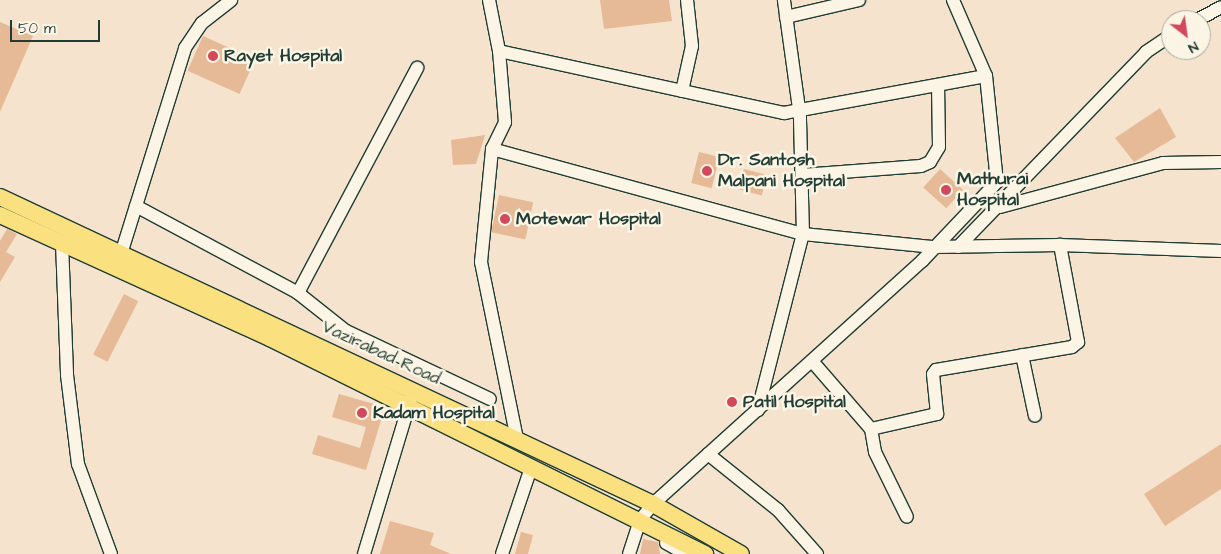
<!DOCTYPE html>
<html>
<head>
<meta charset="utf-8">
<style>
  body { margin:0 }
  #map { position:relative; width:1221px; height:554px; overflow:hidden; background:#f5e3cd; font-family:"Architects Daughter",sans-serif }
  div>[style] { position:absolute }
  .building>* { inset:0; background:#e6ba96; transform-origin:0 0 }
  .roads { filter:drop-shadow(1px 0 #1f3d34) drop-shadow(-1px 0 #1f3d34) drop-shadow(0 1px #1f3d34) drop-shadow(0 -1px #1f3d34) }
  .minor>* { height:12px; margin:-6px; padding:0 6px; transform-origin:6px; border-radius:6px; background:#fcf5e5 }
  .major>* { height:16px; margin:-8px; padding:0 8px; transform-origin:8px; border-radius:8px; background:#fbe080 }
  .dots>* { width:14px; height:14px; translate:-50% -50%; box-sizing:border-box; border:2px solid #fcf5e5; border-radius:50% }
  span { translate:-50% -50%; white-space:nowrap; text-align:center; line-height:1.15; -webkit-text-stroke:5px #fcf5e5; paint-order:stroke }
  .poi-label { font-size:18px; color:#1f3d34; font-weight:700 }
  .left { translate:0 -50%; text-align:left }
  .street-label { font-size:18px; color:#1f3d34 }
  .north { position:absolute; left:1161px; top:10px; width:50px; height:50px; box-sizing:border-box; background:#fcf5e5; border:1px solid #a4ab9e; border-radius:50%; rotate:150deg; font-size:14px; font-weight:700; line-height:20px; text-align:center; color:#1f3d34 }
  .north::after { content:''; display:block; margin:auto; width:18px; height:22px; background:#d1495b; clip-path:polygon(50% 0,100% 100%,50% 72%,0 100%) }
  .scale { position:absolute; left:10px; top:20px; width:90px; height:22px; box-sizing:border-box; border:2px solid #1f3d34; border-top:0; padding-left:6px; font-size:15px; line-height:18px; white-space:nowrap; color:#1f3d34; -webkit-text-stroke:4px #fcf5e5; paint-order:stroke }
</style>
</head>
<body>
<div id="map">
  <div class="building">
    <i style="clip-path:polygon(600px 0,669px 0,672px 21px,604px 29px)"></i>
    <i style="clip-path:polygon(0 22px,33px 36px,0 112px)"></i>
    <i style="left:203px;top:36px;width:57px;height:38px;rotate:24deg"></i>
    <i style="clip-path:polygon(1160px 108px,1176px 137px,1134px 162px,1115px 138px)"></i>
    <i style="clip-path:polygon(485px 135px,476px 164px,453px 165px,451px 140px)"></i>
    <i style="left:699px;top:152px;width:21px;height:32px;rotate:14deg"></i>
    <i style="left:744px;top:169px;width:24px;height:21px;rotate:15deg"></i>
    <i style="left:940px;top:169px;width:31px;height:25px;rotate:42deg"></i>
    <i style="left:499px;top:195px;width:35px;height:38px;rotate:12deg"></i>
    <i style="clip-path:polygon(7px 229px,17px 234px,6px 252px,15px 257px,0 282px,0 241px)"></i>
    <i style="left:124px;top:294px;width:16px;height:68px;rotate:27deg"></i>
    <i style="clip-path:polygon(339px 394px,385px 407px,366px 470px,312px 454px,318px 435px,360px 448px,366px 427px,332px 417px)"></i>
    <i style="clip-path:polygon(1221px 444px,1221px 489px,1165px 526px,1144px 494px)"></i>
    <i style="clip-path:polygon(390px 521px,434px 533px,430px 545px,451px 554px,380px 554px)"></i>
    <i style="clip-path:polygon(521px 532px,533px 535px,528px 554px,515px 554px)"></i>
    <i style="clip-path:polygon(643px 539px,658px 542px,660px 554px,640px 554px)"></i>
  </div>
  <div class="roads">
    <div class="minor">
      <i style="left:489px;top:0;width:52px;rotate:78.9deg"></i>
      <i style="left:786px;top:17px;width:75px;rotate:-13.1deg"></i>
      <i style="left:1197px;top:20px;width:27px;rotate:-28deg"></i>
      <i style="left:682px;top:91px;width:46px;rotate:-77.5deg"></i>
      <i style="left:692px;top:46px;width:46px;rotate:-96.2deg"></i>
      <i style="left:492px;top:149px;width:30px;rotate:-64deg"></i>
      <i style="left:505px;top:122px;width:71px;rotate:-94.8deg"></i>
      <i style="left:499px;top:51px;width:292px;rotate:12.3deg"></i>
      <i style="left:784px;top:113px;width:205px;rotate:-10.4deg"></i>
      <i style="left:802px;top:175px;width:119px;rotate:-4.3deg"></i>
      <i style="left:921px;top:166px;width:10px;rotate:-24deg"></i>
      <i style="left:930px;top:162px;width:17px;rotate:-59deg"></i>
      <i style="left:939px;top:147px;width:62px;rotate:-90.9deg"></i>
      <i style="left:136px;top:206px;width:184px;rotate:28.2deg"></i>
      <i style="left:298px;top:293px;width:61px;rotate:38.4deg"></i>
      <i style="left:346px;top:331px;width:159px;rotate:25.3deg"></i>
      <i style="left:1000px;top:207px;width:169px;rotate:-15.1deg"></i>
      <i style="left:1163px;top:163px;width:58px;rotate:-1deg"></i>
      <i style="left:62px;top:243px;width:132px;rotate:87.8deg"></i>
      <i style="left:67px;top:375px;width:90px;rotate:83deg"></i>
      <i style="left:78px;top:464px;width:96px;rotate:69.9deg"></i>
      <i style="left:958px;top:247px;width:271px;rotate:-46deg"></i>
      <i style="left:1146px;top:52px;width:30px;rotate:-34deg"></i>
      <i style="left:121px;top:254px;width:216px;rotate:-72.7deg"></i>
      <i style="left:185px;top:48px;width:30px;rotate:-56deg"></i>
      <i style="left:202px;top:23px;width:37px;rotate:-38deg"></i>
      <i style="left:298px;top:293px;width:255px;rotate:-62.1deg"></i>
      <i style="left:1022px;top:355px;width:62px;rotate:78deg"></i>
      <i style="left:812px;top:361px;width:90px;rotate:49.1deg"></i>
      <i style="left:871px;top:429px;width:23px;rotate:80deg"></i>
      <i style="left:875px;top:452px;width:72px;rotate:63.8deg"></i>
      <i style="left:758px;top:410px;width:182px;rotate:-75.7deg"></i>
      <i style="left:803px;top:234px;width:118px;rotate:-91.5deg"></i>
      <i style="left:800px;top:116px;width:117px;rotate:-97.9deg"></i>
      <i style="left:871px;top:429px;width:68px;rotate:-12.8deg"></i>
      <i style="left:937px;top:414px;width:40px;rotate:-95.7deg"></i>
      <i style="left:933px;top:374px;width:5px;rotate:-53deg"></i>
      <i style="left:936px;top:370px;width:138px;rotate:-9.6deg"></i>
      <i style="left:1072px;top:347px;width:8px;rotate:-40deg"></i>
      <i style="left:1078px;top:342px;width:99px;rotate:-100.5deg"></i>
      <i style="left:517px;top:439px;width:181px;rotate:-101.5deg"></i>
      <i style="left:481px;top:262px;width:114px;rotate:-84.4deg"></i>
      <i style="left:492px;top:149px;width:322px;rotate:15.3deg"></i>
      <i style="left:803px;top:234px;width:132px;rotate:5.7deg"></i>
      <i style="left:934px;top:247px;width:126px;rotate:-0.9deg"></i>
      <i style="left:1060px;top:245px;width:161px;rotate:2.1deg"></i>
      <i style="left:708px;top:454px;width:90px;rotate:38.7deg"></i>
      <i style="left:778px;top:510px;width:59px;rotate:48.4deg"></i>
      <i style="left:666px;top:543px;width:23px;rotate:29deg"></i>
      <i style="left:364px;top:554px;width:163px;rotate:-73.2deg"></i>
      <i style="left:502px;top:554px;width:91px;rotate:-71.4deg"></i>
      <i style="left:629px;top:554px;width:36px;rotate:-72deg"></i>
      <i style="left:640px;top:520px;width:21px;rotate:-51deg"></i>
      <i style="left:653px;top:504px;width:363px;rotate:-42.1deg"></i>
      <i style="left:922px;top:261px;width:109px;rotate:-46.5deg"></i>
      <i style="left:997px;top:182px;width:107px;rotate:-95.9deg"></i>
      <i style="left:986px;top:76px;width:83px;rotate:-113.5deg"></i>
    </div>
    <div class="major">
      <i style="left:0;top:197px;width:722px;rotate:25.18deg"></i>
      <i style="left:653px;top:504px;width:101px;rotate:29.6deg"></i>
      <i style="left:0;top:215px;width:297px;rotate:24.5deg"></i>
      <i style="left:270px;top:338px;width:486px;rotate:26.4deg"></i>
    </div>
  </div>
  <div class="dots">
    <i style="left:213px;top:56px;background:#d1495b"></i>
    <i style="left:707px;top:171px;background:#d1495b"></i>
    <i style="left:946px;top:190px;background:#d1495b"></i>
    <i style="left:505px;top:219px;background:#d1495b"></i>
    <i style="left:732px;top:402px;background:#d1495b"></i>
    <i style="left:362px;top:413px;background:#d1495b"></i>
  </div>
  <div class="poi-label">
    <span class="left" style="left:224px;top:56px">Rayet Hospital</span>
    <span class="left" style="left:718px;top:171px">Dr. Santosh<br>Malpani Hospital</span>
    <span class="left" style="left:957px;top:190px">Mathurai<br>Hospital</span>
    <span class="left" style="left:516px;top:219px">Motewar Hospital</span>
    <span class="left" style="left:743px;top:402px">Patil Hospital</span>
    <span class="left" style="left:373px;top:413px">Kadam Hospital</span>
  </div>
  <div class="street-label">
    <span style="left:381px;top:353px;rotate:25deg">Vazirabad Road</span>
  </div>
  <div class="north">N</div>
  <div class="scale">50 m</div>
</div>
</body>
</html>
